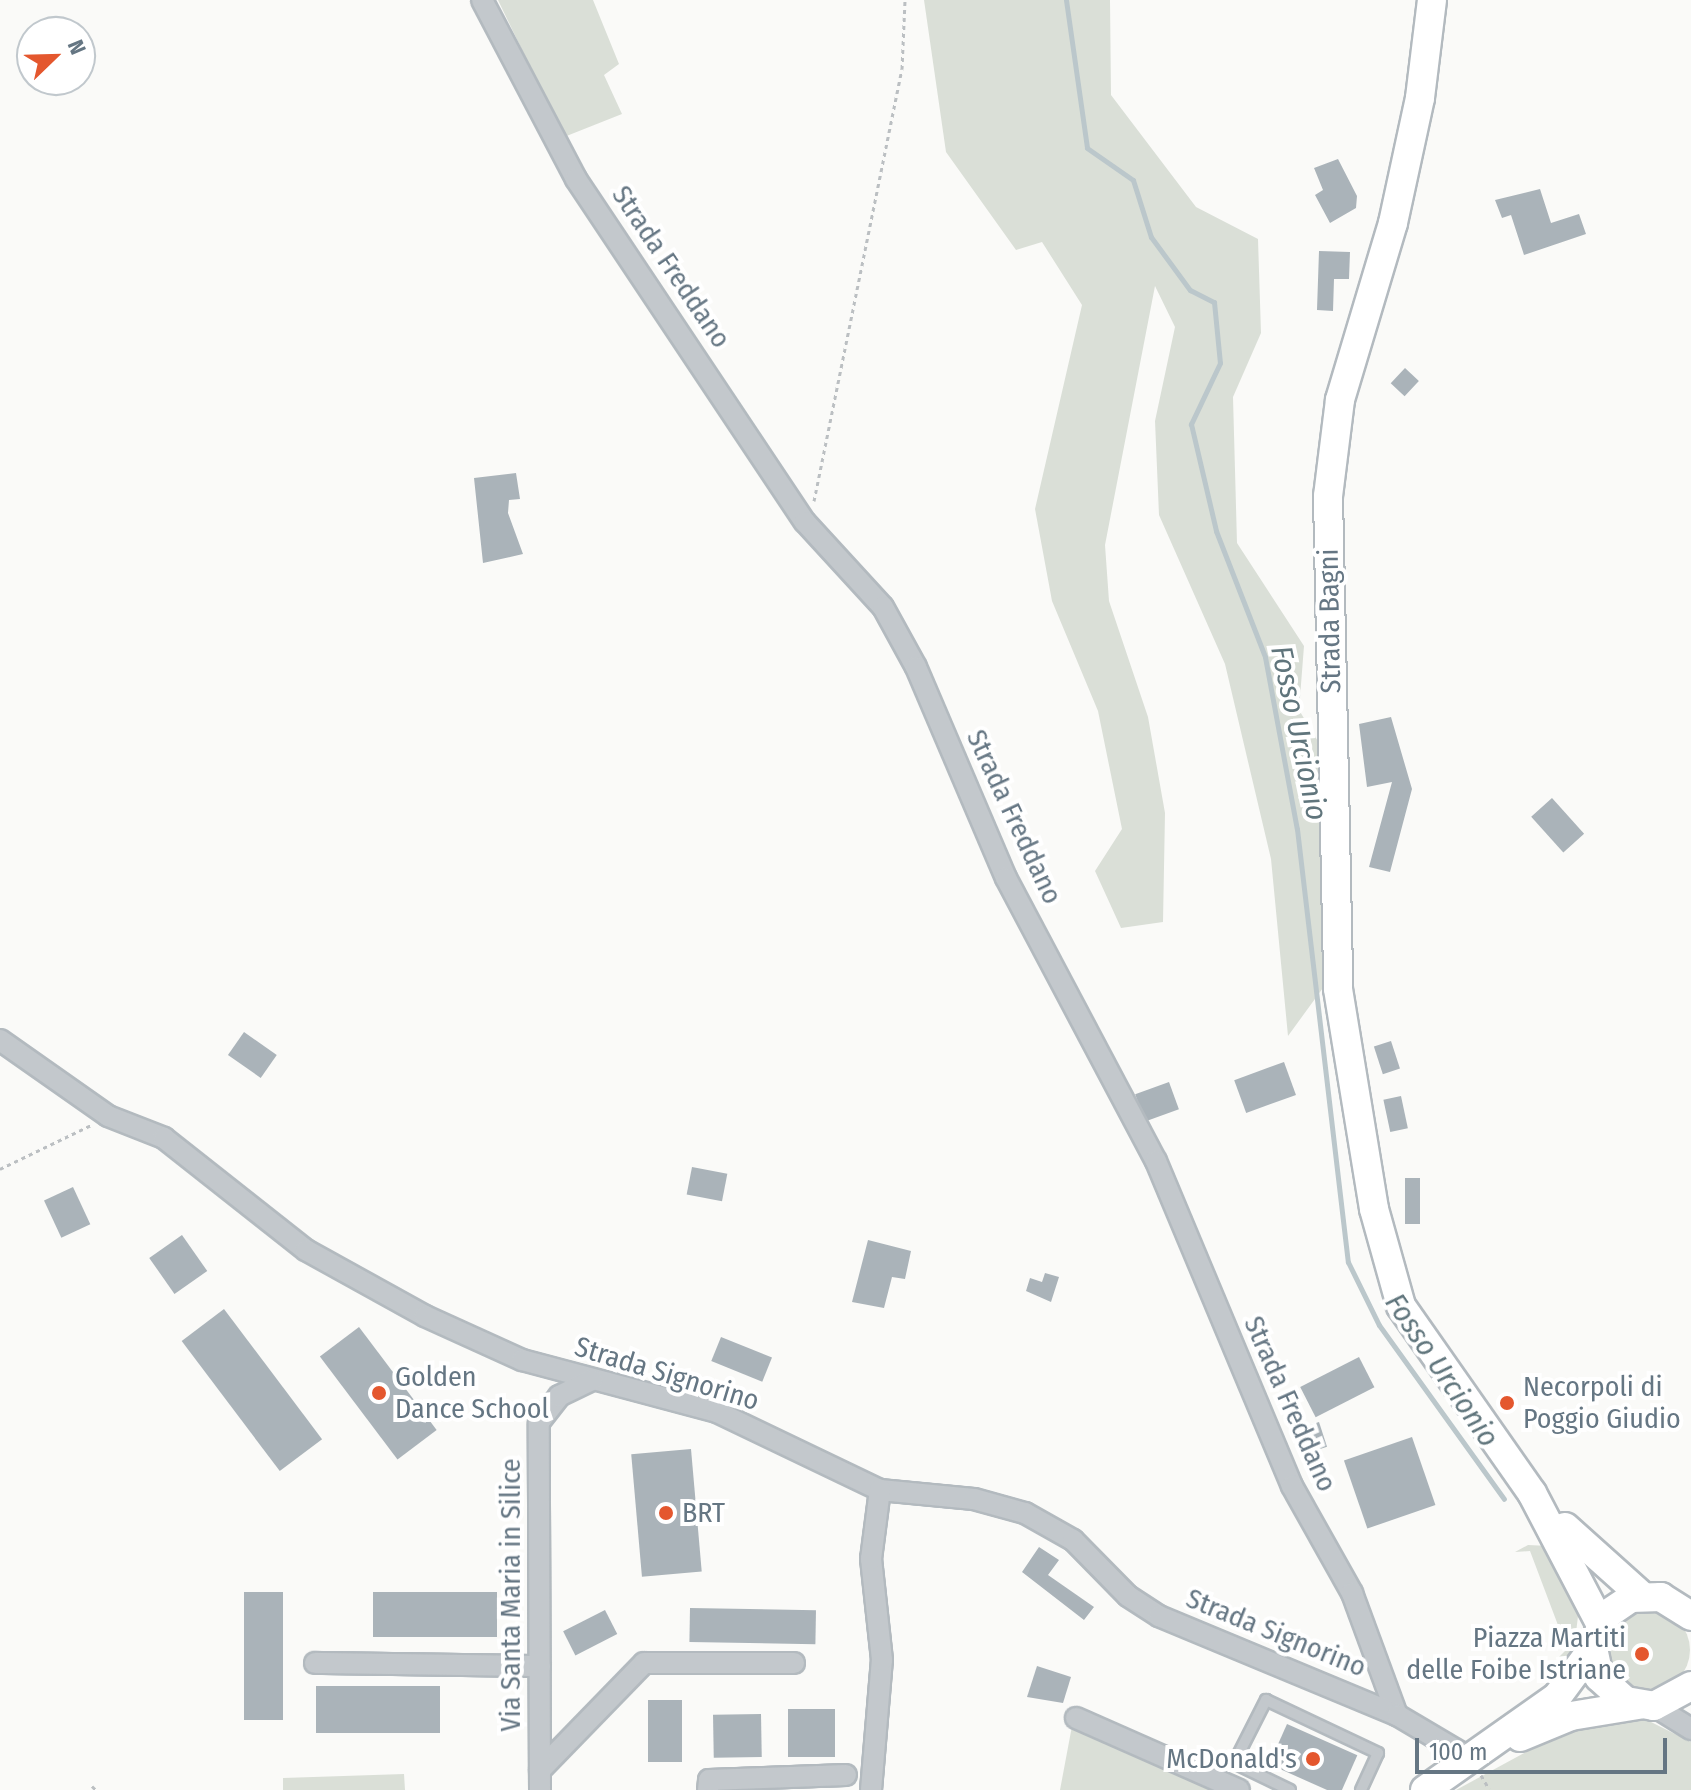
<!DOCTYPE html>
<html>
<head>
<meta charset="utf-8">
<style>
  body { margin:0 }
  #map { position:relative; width:1691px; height:1790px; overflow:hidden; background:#fafaf8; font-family:"Fira Sans Condensed",sans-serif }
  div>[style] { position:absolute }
  .green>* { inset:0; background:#dadfd7 }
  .round { border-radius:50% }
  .stream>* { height:5px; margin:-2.5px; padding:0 2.5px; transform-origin:2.5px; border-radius:2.5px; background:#bbc7cb }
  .building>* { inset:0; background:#aab3b9; transform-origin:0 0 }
  .path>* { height:3px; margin-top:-1.5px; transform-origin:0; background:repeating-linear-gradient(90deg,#bbbfc2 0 4px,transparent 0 8px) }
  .roads { filter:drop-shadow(2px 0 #b3babf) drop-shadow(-2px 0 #b3babf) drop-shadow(0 2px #b3babf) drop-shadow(0 -2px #b3babf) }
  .lane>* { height:10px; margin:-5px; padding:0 5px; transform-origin:5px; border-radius:5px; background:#c3c8cc }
  .street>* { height:20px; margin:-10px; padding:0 10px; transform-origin:10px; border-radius:10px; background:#c3c8cc }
  .secondary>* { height:28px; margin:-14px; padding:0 14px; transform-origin:14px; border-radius:14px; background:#fff }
  .dots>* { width:22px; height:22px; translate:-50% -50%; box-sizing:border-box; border:4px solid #fff; border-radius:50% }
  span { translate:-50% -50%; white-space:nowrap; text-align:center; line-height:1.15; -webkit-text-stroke:8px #fff; paint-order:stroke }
  .street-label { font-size:28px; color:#657683 }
  .poi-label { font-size:28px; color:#657683 }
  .left { translate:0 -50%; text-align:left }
  .right { translate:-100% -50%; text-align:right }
  .water-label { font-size:30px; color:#60757c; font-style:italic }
  .north { position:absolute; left:16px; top:16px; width:80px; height:80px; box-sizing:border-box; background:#fff; border:2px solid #c1c8cd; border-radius:50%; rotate:67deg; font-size:22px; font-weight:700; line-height:32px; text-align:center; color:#657683 }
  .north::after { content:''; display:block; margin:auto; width:28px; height:36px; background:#e4572e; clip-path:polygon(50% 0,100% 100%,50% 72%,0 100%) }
  .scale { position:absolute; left:1415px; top:1738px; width:252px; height:36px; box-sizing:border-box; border:4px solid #657683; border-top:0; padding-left:10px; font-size:24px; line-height:28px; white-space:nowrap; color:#657683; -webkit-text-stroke:6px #fff; paint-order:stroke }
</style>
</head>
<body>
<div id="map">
  <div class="green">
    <i style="clip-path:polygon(498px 0,593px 0,619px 64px,604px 75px,622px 114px,564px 137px)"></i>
    <i style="clip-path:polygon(924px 0,1110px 0,1111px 95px,1196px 207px,1258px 239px,1261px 333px,1233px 397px,1237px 543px,1304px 646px,1299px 710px,1319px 743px,1328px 981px,1288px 1036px,1271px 859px,1225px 664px,1159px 515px,1155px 421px,1175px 327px,1155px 286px,1105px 545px,1109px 601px,1148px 717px,1165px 813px,1163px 922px,1121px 928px,1095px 871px,1122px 829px,1098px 711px,1052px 601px,1035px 509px,1082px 305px,1042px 242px,1016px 250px,946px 152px)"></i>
    <i style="clip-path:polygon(1528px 1545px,1549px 1546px,1579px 1608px,1574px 1649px,1551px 1682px,1544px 1672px,1567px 1649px,1530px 1551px,1515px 1552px)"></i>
    <i class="round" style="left:1608px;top:1609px;width:82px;height:82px"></i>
    <i style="clip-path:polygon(1641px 1717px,1691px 1742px,1691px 1790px,1456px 1790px,1574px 1726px)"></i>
    <i style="clip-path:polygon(1072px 1726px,1219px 1790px,1060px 1790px)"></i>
    <i style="clip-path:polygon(404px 1774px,405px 1790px,283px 1790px,283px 1778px)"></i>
  </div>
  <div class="stream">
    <i style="left:1066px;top:0;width:149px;rotate:81.9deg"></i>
    <i style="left:1087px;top:148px;width:56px;rotate:34.8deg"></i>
    <i style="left:1133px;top:180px;width:60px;rotate:72.5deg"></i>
    <i style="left:1151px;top:237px;width:66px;rotate:53.7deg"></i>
    <i style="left:1190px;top:290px;width:27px;rotate:27deg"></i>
    <i style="left:1214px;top:302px;width:61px;rotate:84.4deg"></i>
    <i style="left:1220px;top:363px;width:68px;rotate:115.4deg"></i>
    <i style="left:1191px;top:424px;width:110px;rotate:76.8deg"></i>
    <i style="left:1216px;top:531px;width:135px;rotate:68.7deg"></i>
    <i style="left:1265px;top:657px;width:175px;rotate:79.5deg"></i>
    <i style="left:1297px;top:829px;width:436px;rotate:83.3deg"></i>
    <i style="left:1348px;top:1262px;width:70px;rotate:63.8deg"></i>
    <i style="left:1379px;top:1325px;width:214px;rotate:54.3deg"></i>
  </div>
  <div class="building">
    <i style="clip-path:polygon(1338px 159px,1357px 196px,1356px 208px,1330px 223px,1315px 195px,1323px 190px,1314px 168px)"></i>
    <i style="clip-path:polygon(1540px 189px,1551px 223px,1579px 214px,1586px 234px,1524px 255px,1511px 215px,1502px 218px,1495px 200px)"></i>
    <i style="clip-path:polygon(1319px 251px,1350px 252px,1349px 279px,1334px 279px,1333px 311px,1317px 310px)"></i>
    <i style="left:1405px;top:368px;width:19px;height:21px;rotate:43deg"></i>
    <i style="clip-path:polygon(516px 473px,520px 499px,509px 500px,508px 513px,523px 554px,483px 563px,474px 478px)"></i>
    <i style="clip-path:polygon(1391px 717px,1412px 789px,1390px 872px,1369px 867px,1392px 782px,1367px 787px,1359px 724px)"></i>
    <i style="left:1552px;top:798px;width:48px;height:28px;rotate:48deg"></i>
    <i style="left:244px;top:1032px;width:40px;height:28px;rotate:35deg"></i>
    <i style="left:1391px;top:1041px;width:29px;height:18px;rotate:72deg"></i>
    <i style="left:1284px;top:1062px;width:35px;height:53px;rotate:70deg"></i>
    <i style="left:1169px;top:1082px;width:29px;height:36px;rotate:70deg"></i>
    <i style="left:1401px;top:1096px;width:33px;height:18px;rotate:78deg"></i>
    <i style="left:692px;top:1167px;width:36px;height:28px;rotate:11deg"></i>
    <i style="left:1405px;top:1178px;width:15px;height:46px"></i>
    <i style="left:73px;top:1187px;width:41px;height:32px;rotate:65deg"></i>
    <i style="left:182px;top:1235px;width:44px;height:40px;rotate:55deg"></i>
    <i style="clip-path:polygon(868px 1240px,911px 1251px,905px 1279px,892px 1277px,884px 1308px,852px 1302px)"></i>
    <i style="clip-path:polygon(1045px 1273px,1059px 1277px,1051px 1302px,1026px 1291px,1030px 1278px,1042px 1282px)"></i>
    <i style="left:224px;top:1309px;width:163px;height:53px;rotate:53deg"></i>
    <i style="left:359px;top:1327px;width:129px;height:49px;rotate:53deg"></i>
    <i style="left:721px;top:1337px;width:55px;height:26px;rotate:22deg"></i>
    <i style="left:1359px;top:1357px;width:34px;height:66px;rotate:63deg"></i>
    <i style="left:1319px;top:1422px;width:26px;height:21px;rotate:72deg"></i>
    <i style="left:1412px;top:1437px;width:72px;height:72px;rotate:71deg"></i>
    <i style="left:691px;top:1449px;width:123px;height:60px;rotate:85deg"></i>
    <i style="clip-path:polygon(1039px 1547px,1059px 1560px,1048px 1575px,1094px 1607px,1084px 1620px,1022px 1572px)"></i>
    <i style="left:244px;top:1592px;width:39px;height:128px"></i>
    <i style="left:373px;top:1592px;width:124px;height:45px"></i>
    <i style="left:690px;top:1608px;width:126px;height:34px;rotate:1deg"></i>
    <i style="left:605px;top:1610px;width:27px;height:47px;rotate:63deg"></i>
    <i style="clip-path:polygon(1037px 1666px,1071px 1677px,1063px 1703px,1027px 1697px)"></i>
    <i style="left:316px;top:1686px;width:124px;height:47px"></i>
    <i style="left:648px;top:1700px;width:34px;height:62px"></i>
    <i style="left:835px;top:1709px;width:48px;height:47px;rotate:90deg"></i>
    <i style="left:761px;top:1714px;width:43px;height:48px;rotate:89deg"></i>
    <i style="left:1287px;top:1724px;width:77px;height:44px;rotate:24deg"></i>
  </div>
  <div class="path">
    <i style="left:814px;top:501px;width:441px;rotate:-78.5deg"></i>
    <i style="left:902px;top:69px;width:69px;rotate:-87.5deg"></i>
    <i style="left:0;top:1169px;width:101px;rotate:-25.8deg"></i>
    <i style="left:1481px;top:1775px;width:16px;rotate:60deg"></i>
    <i style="left:92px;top:1786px;width:6px;rotate:45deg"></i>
  </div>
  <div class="roads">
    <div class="lane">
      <i style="left:1290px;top:1790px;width:62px;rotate:-154.3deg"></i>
      <i style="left:1234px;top:1763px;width:71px;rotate:-63.1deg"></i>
      <i style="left:1266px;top:1700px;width:124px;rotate:25.3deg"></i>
      <i style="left:1378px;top:1753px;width:41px;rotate:114.7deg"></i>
    </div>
    <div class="street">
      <i style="left:482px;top:0;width:202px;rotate:62.3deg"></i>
      <i style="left:576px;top:179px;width:412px;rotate:56.3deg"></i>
      <i style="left:805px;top:522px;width:115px;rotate:47.5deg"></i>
      <i style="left:883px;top:607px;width:68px;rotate:61.2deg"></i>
      <i style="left:916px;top:667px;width:229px;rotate:66.9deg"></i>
      <i style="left:1006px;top:878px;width:320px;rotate:62.1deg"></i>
      <i style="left:1156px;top:1161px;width:352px;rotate:67.3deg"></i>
      <i style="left:1292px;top:1486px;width:123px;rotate:60.7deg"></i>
      <i style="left:1352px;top:1593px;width:130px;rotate:69.8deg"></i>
      <i style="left:0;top:1040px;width:132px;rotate:35.1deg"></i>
      <i style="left:108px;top:1116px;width:60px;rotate:21.4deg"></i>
      <i style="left:164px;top:1138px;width:181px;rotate:38.3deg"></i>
      <i style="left:306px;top:1250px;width:136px;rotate:29deg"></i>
      <i style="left:425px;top:1316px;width:107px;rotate:24.4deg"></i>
      <i style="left:522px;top:1360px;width:202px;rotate:14.9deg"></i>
      <i style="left:717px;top:1412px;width:181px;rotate:25.6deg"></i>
      <i style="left:880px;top:1490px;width:94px;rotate:5.5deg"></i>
      <i style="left:974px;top:1499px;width:53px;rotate:15.4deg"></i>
      <i style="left:1025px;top:1513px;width:55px;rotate:29.4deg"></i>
      <i style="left:1073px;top:1540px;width:78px;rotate:45.5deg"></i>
      <i style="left:1128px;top:1596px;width:37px;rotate:33deg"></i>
      <i style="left:1159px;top:1616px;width:258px;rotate:22.6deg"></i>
      <i style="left:1397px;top:1715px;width:88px;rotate:30.6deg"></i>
      <i style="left:315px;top:1663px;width:225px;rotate:0.8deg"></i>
      <i style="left:1654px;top:1706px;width:44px;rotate:31.9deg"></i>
      <i style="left:1076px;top:1718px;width:178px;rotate:23.8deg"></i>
      <i style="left:540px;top:1770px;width:149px;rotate:-45.8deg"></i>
      <i style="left:644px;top:1663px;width:150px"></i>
      <i style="left:540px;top:1790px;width:368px;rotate:-90.2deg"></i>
      <i style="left:539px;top:1422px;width:33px;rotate:-52deg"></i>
      <i style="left:559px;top:1396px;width:37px;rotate:-26deg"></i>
      <i style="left:708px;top:1790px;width:10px;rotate:-84deg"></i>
      <i style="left:709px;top:1780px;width:137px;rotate:-2.1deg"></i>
      <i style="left:871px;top:1790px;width:130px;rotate:-85.2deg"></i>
      <i style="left:882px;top:1660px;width:102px;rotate:-96.2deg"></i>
      <i style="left:871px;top:1559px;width:70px;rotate:-82.6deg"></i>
    </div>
    <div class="secondary">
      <i style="left:1432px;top:0;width:99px;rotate:97deg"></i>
      <i style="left:1420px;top:98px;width:128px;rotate:102.2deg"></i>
      <i style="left:1393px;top:223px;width:185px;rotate:106.7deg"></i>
      <i style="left:1340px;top:400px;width:97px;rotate:97.1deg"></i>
      <i style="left:1328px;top:496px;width:493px;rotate:88.8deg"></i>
      <i style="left:1338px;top:989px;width:223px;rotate:80.7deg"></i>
      <i style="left:1374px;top:1209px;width:101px;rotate:74.4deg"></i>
      <i style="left:1401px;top:1306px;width:228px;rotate:55deg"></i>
      <i style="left:1532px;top:1493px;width:147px;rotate:62.4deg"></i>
      <i style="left:1565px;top:1527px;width:103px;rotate:41.9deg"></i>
      <i style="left:1691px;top:1616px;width:36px;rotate:-148deg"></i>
      <i style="left:1661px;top:1597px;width:30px;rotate:178deg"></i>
      <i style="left:1631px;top:1598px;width:30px;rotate:146deg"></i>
      <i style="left:1606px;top:1615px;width:35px;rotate:112deg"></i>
      <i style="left:1593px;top:1648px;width:30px;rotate:78deg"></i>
      <i style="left:1599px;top:1677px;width:36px;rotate:42deg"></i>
      <i style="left:1626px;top:1701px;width:28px;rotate:10deg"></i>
      <i style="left:1654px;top:1706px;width:42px;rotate:-28.4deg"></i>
      <i style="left:1520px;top:1737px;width:55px;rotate:-22.4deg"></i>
      <i style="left:1571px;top:1716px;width:68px;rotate:-9.3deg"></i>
      <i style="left:1425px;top:1790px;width:161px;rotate:-35.2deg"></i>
      <i style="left:1557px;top:1697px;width:61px;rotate:-53.7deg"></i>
    </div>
  </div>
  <div class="dots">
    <i style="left:379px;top:1393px;background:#e4572e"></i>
    <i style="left:1507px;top:1403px;background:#e4572e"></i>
    <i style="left:666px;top:1513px;background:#e4572e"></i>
    <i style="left:1642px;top:1654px;background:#e4572e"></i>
    <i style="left:1313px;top:1759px;background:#e4572e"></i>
  </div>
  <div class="street-label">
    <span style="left:671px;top:267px;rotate:56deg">Strada Freddano</span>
    <span style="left:1330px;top:621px;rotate:-91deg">Strada Bagni</span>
    <span style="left:1014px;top:817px;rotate:65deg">Strada Freddano</span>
    <span style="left:667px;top:1374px;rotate:17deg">Strada Signorino</span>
    <span style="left:1290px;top:1404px;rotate:66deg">Strada Freddano</span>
    <span style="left:511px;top:1595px;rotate:-90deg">Via Santa Maria in Silice</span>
    <span style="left:1276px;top:1633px;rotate:22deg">Strada Signorino</span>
  </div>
  <div class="poi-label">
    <span class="left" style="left:395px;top:1393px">Golden<br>Dance School</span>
    <span class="left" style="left:1523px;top:1403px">Necorpoli di<br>Poggio Giudio</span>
    <span class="left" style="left:682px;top:1513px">BRT</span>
    <span class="right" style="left:1626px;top:1654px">Piazza Martiti<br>delle Foibe Istriane</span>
    <span class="right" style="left:1297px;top:1759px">McDonald's</span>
  </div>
  <div class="water-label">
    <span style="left:1299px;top:733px;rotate:78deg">Fosso Urcionio</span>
    <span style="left:1442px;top:1370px;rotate:56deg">Fosso Urcionio</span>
  </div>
  <div class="north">N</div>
  <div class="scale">100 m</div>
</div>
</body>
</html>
